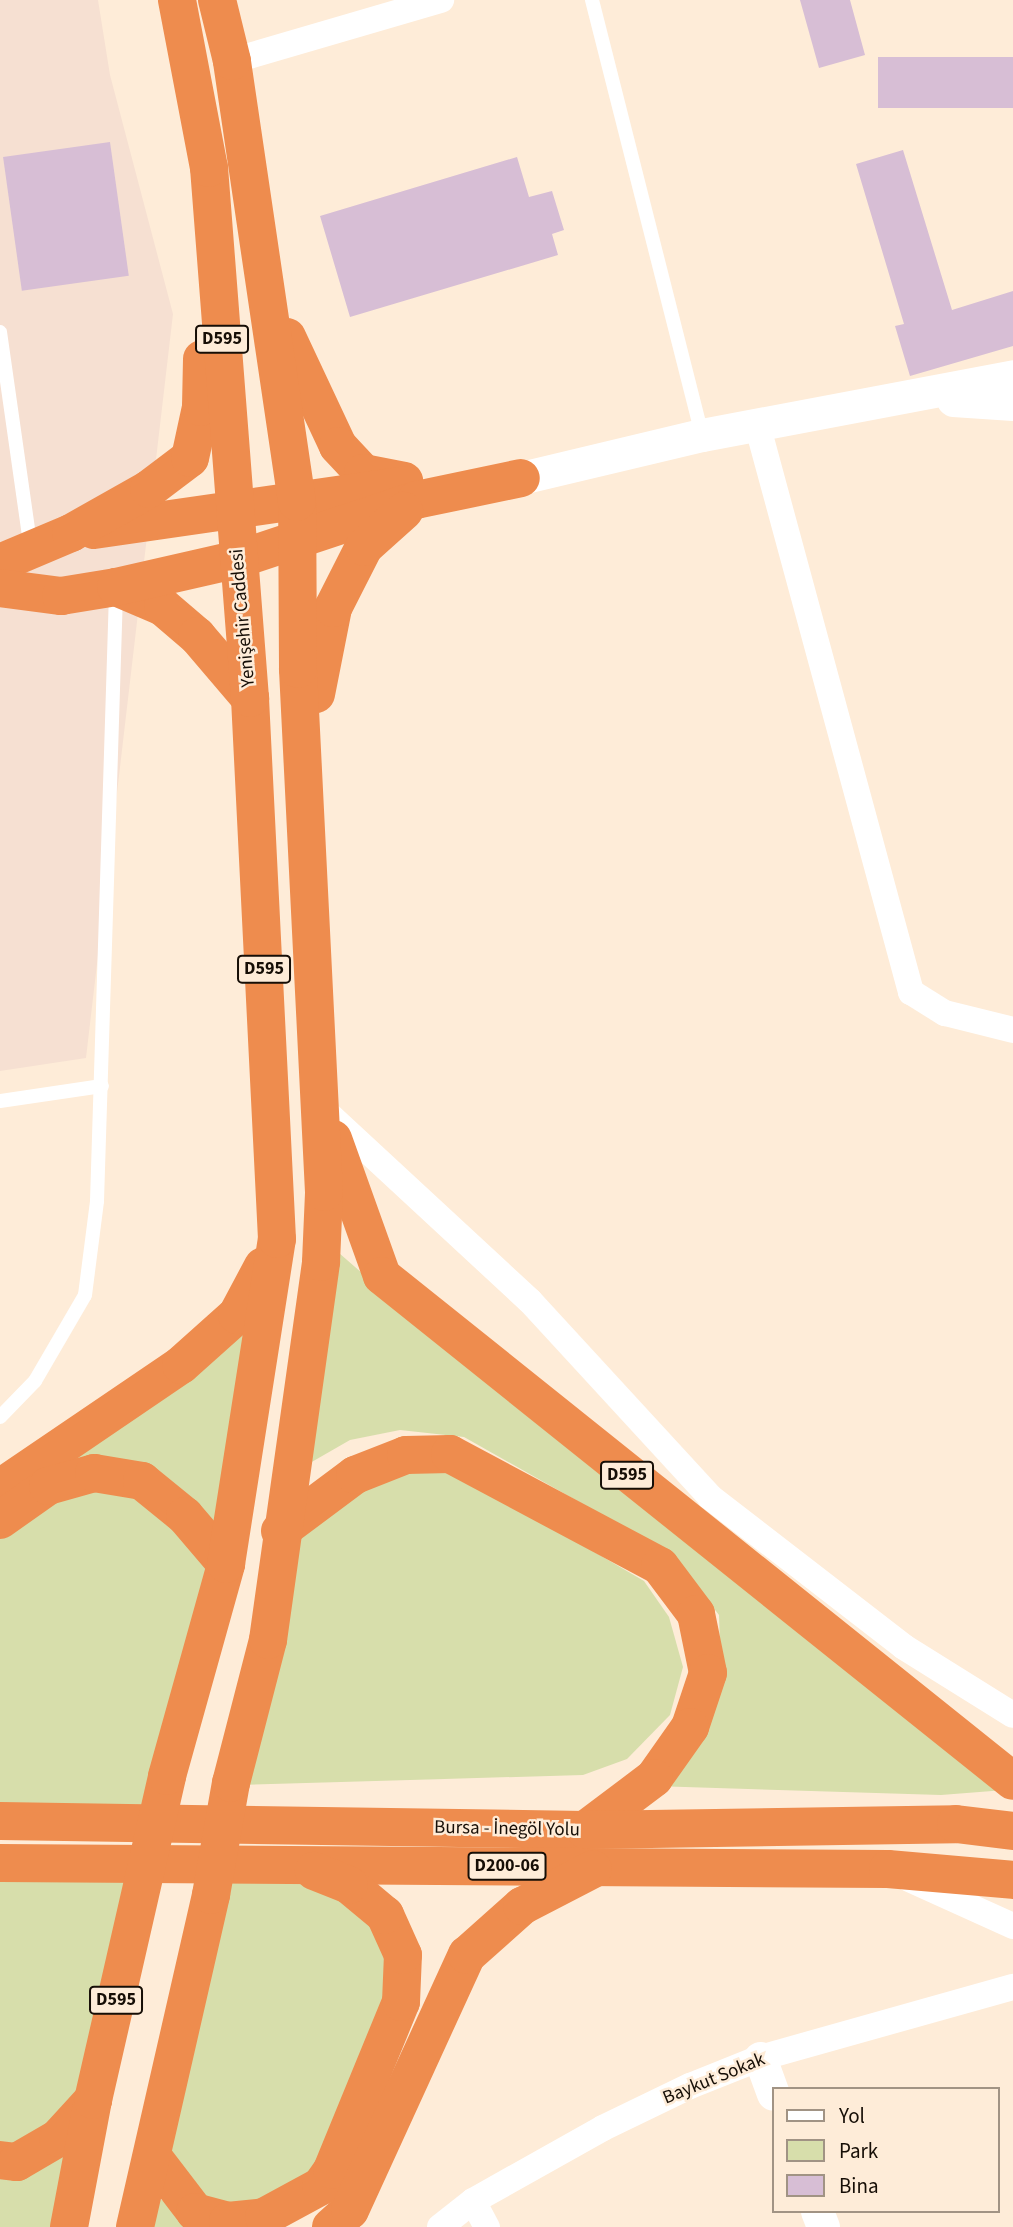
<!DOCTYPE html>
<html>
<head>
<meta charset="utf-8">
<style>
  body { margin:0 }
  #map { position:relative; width:1013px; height:2227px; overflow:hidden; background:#feecd8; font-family:"Source Sans 3",sans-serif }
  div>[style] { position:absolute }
  .industrial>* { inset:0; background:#f6e0d2 }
  .green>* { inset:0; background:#d7deab }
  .building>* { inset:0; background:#d7bed5; transform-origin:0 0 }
  .service>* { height:14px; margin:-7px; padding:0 7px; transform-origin:7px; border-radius:7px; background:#fff }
  .minor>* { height:26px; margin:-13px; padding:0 13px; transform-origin:13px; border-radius:13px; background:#fff }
  .tertiary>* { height:33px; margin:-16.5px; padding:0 16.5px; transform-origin:16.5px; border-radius:16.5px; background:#fff }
  .trunk>* { height:38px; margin:-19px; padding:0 19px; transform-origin:19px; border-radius:19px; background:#ee8c4e }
  span { translate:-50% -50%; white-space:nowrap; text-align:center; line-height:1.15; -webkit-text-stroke:5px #feecd8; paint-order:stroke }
  .shield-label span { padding:2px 5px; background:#feecd8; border:2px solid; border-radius:5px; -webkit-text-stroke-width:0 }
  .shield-label { font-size:18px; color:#160e06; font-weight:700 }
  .street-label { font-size:19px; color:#160e06 }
  .legend { position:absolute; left:772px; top:2087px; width:228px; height:126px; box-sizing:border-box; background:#feecd8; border:2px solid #a19384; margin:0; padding:9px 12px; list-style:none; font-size:21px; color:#160e06 }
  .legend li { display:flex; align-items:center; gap:14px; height:35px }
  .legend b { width:35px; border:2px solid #a19384 }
</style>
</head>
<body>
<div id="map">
  <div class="industrial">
    <i style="clip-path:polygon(0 0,98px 0,110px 75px,173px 314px,86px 1058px,0 1071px)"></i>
  </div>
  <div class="green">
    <i style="clip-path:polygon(277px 1239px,157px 1819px,0 1821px,0 1521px,181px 1365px)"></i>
    <i style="clip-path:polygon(339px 1253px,464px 1362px,1005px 1790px,941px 1795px,653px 1786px,721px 1676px,719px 1615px,673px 1555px,464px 1437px,400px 1430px,350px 1440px,303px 1467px)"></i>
    <i style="clip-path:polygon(449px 1467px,644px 1581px,669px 1617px,683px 1667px,670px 1715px,627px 1759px,583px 1775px,238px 1785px,293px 1540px,359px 1490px,405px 1469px)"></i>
    <i style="clip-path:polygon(148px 1861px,69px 2227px,0 2227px,0 1862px)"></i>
    <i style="clip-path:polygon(217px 1863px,302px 1866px,403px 1955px,332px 2170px,228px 2221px,153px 2157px)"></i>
    <i style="clip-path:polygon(150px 2191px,194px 2224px,212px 2227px,143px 2227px)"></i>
  </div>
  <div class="building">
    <i style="clip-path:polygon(800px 0,850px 0,865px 55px,819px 68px)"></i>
    <i style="left:1013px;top:57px;width:51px;height:135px;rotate:90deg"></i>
    <i style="left:110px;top:142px;width:135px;height:108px;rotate:82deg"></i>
    <i style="clip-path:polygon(903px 150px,952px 310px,1013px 291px,1013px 346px,910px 376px,895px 326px,904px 324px,856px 164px)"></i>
    <i style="clip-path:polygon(517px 157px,529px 197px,552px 191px,564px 230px,552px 234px,558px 255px,350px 317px,320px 216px)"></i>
  </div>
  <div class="service">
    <i style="left:592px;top:0;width:449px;rotate:75.8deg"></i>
    <i style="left:0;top:332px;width:219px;rotate:81.9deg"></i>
    <i style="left:0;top:1101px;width:103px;rotate:-8.4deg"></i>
    <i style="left:0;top:1417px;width:50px;rotate:-45.8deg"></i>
    <i style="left:35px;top:1381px;width:99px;rotate:-59.8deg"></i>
    <i style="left:85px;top:1295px;width:95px;rotate:-82.7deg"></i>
    <i style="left:97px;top:1201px;width:609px;rotate:-88.21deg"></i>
  </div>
  <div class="minor">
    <i style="left:232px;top:61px;width:218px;rotate:-16.3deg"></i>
    <i style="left:757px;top:424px;width:589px;rotate:74.83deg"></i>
    <i style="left:911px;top:992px;width:40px;rotate:32deg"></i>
    <i style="left:945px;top:1013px;width:70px;rotate:14deg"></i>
    <i style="left:328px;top:1114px;width:275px;rotate:42.8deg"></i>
    <i style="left:530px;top:1301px;width:266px;rotate:47.4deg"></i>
    <i style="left:710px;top:1497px;width:245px;rotate:37.7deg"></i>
    <i style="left:904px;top:1647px;width:128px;rotate:32deg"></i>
    <i style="left:909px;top:1879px;width:114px;rotate:24.3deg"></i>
    <i style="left:473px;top:2201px;width:30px;rotate:62deg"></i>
    <i style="left:440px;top:2227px;width:42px;rotate:-38.2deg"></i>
    <i style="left:473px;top:2201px;width:149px;rotate:-29.3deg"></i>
    <i style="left:603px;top:2128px;width:97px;rotate:-25.8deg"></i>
    <i style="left:690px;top:2086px;width:75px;rotate:-21.8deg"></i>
    <i style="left:760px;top:2058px;width:263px;rotate:-15.7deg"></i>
  </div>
  <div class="tertiary">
    <i style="left:953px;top:400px;width:60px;rotate:3.8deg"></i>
    <i style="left:521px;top:478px;width:186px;rotate:-13.4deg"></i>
    <i style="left:702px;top:435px;width:317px;rotate:-10.7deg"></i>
    <i style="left:760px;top:2058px;width:38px;rotate:70deg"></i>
    <i style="left:817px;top:2211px;width:17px;rotate:69deg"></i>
  </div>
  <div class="trunk">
    <i style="left:287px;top:337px;width:120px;rotate:64.9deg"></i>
    <i style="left:338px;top:446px;width:37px;rotate:47deg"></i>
    <i style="left:363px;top:473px;width:42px;rotate:11deg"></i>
    <i style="left:94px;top:530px;width:314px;rotate:-8.2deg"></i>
    <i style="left:0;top:563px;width:77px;rotate:-22.9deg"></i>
    <i style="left:71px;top:533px;width:90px;rotate:-29.4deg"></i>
    <i style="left:149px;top:489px;width:51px;rotate:-37.1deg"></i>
    <i style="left:190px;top:458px;width:52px;rotate:-77.8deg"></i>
    <i style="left:201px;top:407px;width:48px;rotate:-88.8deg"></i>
    <i style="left:116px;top:587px;width:51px;rotate:23.1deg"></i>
    <i style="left:163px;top:607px;width:45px;rotate:40.5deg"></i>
    <i style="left:197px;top:636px;width:82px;rotate:49.5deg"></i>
    <i style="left:0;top:588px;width:62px;rotate:7.5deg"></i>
    <i style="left:61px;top:596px;width:56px;rotate:-9.3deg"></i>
    <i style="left:116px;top:587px;width:126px;rotate:-12.8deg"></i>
    <i style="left:239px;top:559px;width:187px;rotate:-18.4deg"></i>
    <i style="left:416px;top:500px;width:107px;rotate:-11.8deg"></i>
    <i style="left:316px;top:694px;width:88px;rotate:-78.8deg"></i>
    <i style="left:333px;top:608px;width:68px;rotate:-63.1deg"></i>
    <i style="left:364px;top:547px;width:54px;rotate:-42deg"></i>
    <i style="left:333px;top:1139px;width:145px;rotate:70.3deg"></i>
    <i style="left:382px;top:1276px;width:808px;rotate:38.67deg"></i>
    <i style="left:0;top:1488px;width:219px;rotate:-34.2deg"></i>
    <i style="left:181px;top:1365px;width:75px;rotate:-41.8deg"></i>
    <i style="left:237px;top:1315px;width:55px;rotate:-62deg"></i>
    <i style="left:0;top:1520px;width:59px;rotate:-35.3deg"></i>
    <i style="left:48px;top:1486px;width:48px;rotate:-15.8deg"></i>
    <i style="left:94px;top:1473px;width:49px;rotate:9.5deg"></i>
    <i style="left:142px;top:1481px;width:55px;rotate:39.1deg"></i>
    <i style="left:185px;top:1516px;width:63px;rotate:49.5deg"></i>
    <i style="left:280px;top:1531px;width:94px;rotate:-36.7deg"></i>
    <i style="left:355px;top:1475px;width:55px;rotate:-21.4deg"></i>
    <i style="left:406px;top:1455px;width:44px;rotate:-1.3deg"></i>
    <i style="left:450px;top:1454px;width:238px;rotate:28.1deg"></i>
    <i style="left:660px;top:1566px;width:60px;rotate:53.1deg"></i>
    <i style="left:696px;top:1614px;width:60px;rotate:78.5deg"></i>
    <i style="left:708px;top:1673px;width:57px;rotate:108.4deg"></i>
    <i style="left:690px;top:1727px;width:62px;rotate:125.2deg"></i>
    <i style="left:654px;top:1778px;width:86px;rotate:143deg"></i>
    <i style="left:0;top:1821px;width:585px;rotate:0.88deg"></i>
    <i style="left:585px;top:1830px;width:371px;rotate:-0.9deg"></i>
    <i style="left:956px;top:1824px;width:57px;rotate:7deg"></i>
    <i style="left:0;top:1863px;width:888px;rotate:0.39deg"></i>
    <i style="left:888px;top:1869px;width:125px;rotate:5deg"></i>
    <i style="left:153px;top:2157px;width:69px;rotate:52.6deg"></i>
    <i style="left:195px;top:2212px;width:34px;rotate:15deg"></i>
    <i style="left:228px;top:2221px;width:36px;rotate:-6deg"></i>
    <i style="left:264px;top:2217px;width:65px;rotate:-28.5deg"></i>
    <i style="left:321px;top:2186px;width:19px;rotate:-55deg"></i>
    <i style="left:332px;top:2170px;width:182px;rotate:-67.7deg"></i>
    <i style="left:401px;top:2002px;width:47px;rotate:-87.6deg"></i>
    <i style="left:403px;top:1955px;width:44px;rotate:-114.2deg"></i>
    <i style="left:385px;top:1915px;width:47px;rotate:-140.2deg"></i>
    <i style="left:349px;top:1885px;width:38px;rotate:-158deg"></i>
    <i style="left:0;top:2160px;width:17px;rotate:7deg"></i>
    <i style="left:17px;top:2162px;width:48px;rotate:-30.3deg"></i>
    <i style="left:58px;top:2138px;width:52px;rotate:-47.4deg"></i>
    <i style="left:69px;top:2227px;width:129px;rotate:-79.3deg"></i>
    <i style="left:93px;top:2100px;width:332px;rotate:-77.1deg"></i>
    <i style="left:167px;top:1776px;width:220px;rotate:-74.4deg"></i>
    <i style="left:226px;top:1564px;width:329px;rotate:-81.1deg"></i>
    <i style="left:277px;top:1239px;width:542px;rotate:-92.86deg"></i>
    <i style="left:250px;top:698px;width:532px;rotate:-94.42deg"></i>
    <i style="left:209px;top:168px;width:171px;rotate:-100.8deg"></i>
    <i style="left:135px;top:2227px;width:341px;rotate:-77.1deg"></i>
    <i style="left:211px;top:1895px;width:114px;rotate:-79.9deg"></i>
    <i style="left:231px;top:1783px;width:148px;rotate:-75.5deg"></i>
    <i style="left:268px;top:1640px;width:382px;rotate:-82deg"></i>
    <i style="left:321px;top:1262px;width:70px;rotate:-87.5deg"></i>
    <i style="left:324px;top:1192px;width:524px;rotate:-92.85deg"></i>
    <i style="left:298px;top:669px;width:167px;rotate:-90.3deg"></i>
    <i style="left:297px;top:502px;width:446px;rotate:-98.4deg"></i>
    <i style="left:232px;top:61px;width:63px;rotate:-103.8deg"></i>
    <i style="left:331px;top:2227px;width:25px;rotate:-42deg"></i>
    <i style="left:350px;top:2210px;width:281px;rotate:-65.4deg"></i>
    <i style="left:467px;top:1955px;width:74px;rotate:-41.7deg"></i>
    <i style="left:522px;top:1906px;width:80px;rotate:-27.5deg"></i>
  </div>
  <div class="shield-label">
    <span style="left:222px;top:339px">D595</span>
    <span style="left:264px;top:969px">D595</span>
    <span style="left:627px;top:1475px">D595</span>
    <span style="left:507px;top:1866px">D200-06</span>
    <span style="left:116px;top:2000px">D595</span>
  </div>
  <div class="street-label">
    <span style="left:243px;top:618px;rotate:-95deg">Yenişehir Caddesi</span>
    <span style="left:507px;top:1829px;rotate:1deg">Bursa - İnegöl Yolu</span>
    <span style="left:714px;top:2079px;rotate:-22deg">Baykut Sokak</span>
  </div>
  <ul class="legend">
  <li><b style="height:9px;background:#fff"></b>Yol</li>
  <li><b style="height:19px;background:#d7deab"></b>Park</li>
  <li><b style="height:19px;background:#d7bed5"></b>Bina</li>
  </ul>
</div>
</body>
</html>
